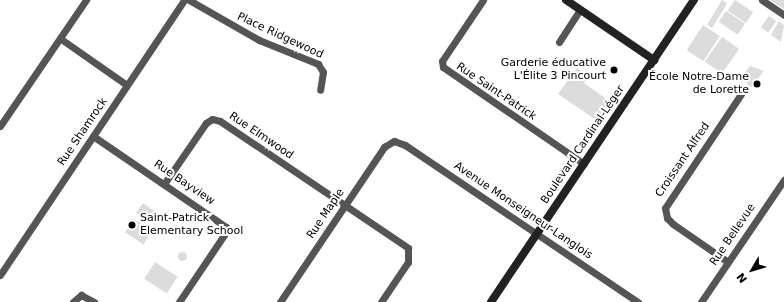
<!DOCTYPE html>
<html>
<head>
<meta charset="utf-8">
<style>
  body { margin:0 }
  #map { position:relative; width:784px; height:302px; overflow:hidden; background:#fff; font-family:"DejaVu Sans",sans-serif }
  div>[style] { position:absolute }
  .green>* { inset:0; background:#dcdcdc; transform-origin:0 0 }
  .round { border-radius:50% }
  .street>* { height:7px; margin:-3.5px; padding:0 3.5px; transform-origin:3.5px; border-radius:3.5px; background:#555 }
  .secondary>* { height:8px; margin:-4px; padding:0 4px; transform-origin:4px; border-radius:4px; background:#222 }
  .dots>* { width:11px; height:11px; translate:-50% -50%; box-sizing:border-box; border:2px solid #fff; border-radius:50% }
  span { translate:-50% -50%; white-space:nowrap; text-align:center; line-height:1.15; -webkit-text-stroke:4px #fff; paint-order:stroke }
  .street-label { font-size:11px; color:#000 }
  .poi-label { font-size:11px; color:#000 }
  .right { translate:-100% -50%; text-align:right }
  .left { translate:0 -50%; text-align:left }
  .north { position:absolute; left:732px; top:250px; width:40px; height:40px; -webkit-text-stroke:3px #fff; paint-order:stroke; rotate:232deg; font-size:11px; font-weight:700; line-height:16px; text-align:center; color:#000 }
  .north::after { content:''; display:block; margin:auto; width:14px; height:18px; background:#000; clip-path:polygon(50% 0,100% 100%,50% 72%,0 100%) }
</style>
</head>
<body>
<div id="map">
  <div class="green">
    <i style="left:722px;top:0;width:6px;height:29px;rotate:31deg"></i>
    <i style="left:735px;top:0;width:22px;height:13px;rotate:34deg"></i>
    <i style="clip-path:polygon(770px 0,784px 0,784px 9px)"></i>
    <i style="left:726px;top:11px;width:23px;height:13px;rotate:34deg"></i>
    <i style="left:769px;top:16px;width:9px;height:14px;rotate:36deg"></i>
    <i style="clip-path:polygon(779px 21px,784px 25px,781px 42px,771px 35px)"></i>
    <i style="left:703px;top:25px;width:20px;height:30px;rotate:33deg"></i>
    <i style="left:722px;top:37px;width:21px;height:30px;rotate:35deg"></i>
    <i style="clip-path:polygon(750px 66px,764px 71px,751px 87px,747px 84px,743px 75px)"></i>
    <i style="clip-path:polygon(577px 68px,589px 76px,584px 83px,612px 103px,599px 122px,558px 94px)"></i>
    <i style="left:143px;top:203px;width:16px;height:12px;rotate:35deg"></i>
    <i style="left:134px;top:219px;width:22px;height:16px;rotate:34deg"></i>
    <i class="round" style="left:177.5px;top:251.5px;width:9px;height:9px"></i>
    <i style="left:155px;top:262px;width:27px;height:20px;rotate:33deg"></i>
  </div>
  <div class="street">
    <i style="left:189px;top:0;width:81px;rotate:29.7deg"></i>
    <i style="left:259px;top:40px;width:64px;rotate:22.1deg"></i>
    <i style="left:318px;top:64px;width:9px;rotate:58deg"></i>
    <i style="left:323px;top:72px;width:18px;rotate:99deg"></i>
    <i style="left:483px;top:0;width:73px;rotate:123.9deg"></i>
    <i style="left:442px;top:61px;width:6px;rotate:81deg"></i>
    <i style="left:443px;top:67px;width:171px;rotate:34.5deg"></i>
    <i style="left:762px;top:0;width:27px;rotate:34deg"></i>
    <i style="left:61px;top:39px;width:80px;rotate:34.9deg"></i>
    <i style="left:559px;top:42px;width:38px;rotate:-57deg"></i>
    <i style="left:0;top:126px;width:153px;rotate:-55.7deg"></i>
    <i style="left:93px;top:136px;width:161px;rotate:34.4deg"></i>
    <i style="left:226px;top:227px;width:8px;rotate:104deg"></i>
    <i style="left:224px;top:235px;width:81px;rotate:123.9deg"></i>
    <i style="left:164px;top:184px;width:74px;rotate:-55.5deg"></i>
    <i style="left:206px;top:123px;width:7px;rotate:-34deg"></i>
    <i style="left:212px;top:119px;width:8px;rotate:14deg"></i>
    <i style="left:220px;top:121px;width:227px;rotate:34deg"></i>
    <i style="left:408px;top:248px;width:14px;rotate:90deg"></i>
    <i style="left:408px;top:262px;width:48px;rotate:124deg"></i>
    <i style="left:728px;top:262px;width:67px;rotate:-145.4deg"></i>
    <i style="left:673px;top:224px;width:8px;rotate:-135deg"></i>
    <i style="left:667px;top:218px;width:10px;rotate:-101deg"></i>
    <i style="left:665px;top:208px;width:137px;rotate:-56.3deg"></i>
    <i style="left:0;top:275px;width:331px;rotate:-56.2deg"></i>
    <i style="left:73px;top:302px;width:11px;rotate:-41deg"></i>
    <i style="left:81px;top:295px;width:15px;rotate:28deg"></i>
    <i style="left:280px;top:302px;width:187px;rotate:-56.1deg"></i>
    <i style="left:384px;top:147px;width:12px;rotate:-31deg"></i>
    <i style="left:394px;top:141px;width:12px;rotate:20deg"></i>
    <i style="left:405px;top:145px;width:281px;rotate:34deg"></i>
    <i style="left:701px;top:302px;width:148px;rotate:-55.8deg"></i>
  </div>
  <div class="secondary">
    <i style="left:566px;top:0;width:107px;rotate:34.3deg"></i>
    <i style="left:491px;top:302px;width:364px;rotate:-56.1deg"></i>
  </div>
  <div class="dots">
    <i style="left:614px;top:70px;background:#000"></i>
    <i style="left:757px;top:84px;background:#000"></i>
    <i style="left:132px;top:225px;background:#000"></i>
  </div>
  <div class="street-label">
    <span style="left:280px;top:36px;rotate:25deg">Place Ridgewood</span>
    <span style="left:496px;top:92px;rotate:34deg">Rue Saint-Patrick</span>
    <span style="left:83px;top:132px;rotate:-56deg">Rue Shamrock</span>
    <span style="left:261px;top:136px;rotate:34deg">Rue Elmwood</span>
    <span style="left:583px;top:145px;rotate:-56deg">Boulevard Cardinal-Léger</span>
    <span style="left:683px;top:160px;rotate:-56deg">Croissant Alfred</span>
    <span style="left:184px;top:183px;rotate:34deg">Rue Bayview</span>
    <span style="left:523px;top:211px;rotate:34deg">Avenue Monseigneur-Langlois</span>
    <span style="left:326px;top:214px;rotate:-56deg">Rue Maple</span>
    <span style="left:733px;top:235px;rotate:-56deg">Rue Bellevue</span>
  </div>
  <div class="poi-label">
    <span class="right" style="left:606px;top:70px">Garderie éducative<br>L'Élite 3 Pincourt</span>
    <span class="right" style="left:749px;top:84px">École Notre-Dame<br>de Lorette</span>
    <span class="left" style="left:140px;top:225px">Saint-Patrick<br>Elementary School</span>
  </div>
  <div class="north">N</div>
</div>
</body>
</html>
